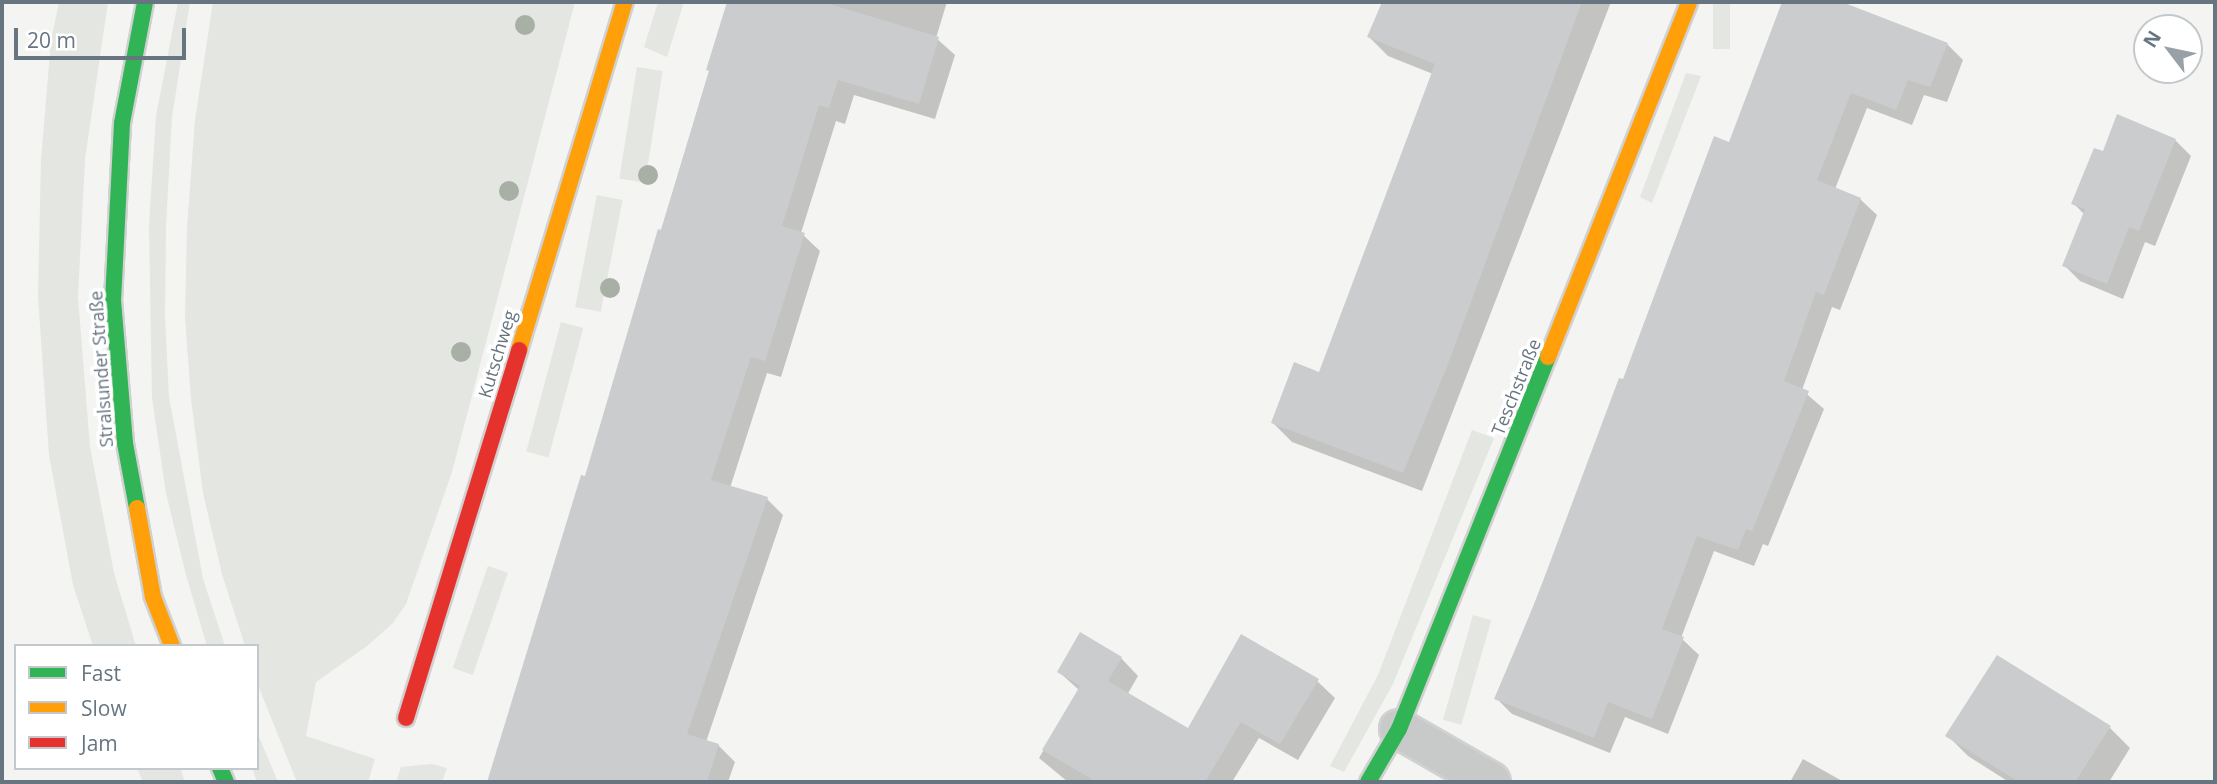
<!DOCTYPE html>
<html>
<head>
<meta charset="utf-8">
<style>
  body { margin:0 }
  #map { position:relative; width:2217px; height:784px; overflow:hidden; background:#f4f4f3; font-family:"Open Sans",sans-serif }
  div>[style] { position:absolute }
  .green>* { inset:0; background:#e4e6e1; transform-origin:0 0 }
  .shadow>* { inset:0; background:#0003 }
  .building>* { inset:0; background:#cbcccd }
  .roads { filter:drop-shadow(2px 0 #d1d1d1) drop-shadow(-2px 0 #d1d1d1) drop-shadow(0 2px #d1d1d1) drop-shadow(0 -2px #d1d1d1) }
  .street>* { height:38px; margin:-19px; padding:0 19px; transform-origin:19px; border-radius:19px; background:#c8caca }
  .fast>* { height:16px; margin:-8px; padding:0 8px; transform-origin:8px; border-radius:8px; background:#30b455 }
  .slow>* { height:16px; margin:-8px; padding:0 8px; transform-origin:8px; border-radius:8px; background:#ff9f0a }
  .jam>* { height:16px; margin:-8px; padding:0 8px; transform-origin:8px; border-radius:8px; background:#e5322d }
  .trees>* { width:20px; height:20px; margin:-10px; border-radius:50%; background:#a8b0a5 }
  span { translate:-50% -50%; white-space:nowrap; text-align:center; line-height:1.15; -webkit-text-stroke:7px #fff; paint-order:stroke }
  .street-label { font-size:18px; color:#677580 }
  .frame { position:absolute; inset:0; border:4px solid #677580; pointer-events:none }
  .legend { position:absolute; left:14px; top:644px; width:245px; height:126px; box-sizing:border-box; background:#fff; border:2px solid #c2c8cc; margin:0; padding:9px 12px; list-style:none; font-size:21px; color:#677580 }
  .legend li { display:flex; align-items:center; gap:14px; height:35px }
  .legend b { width:35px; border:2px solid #c2c8cc }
  .north { position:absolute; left:2133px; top:14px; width:70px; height:70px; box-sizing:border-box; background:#fff; border:2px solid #c2c8cc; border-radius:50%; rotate:302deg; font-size:19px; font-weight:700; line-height:28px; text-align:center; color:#677580 }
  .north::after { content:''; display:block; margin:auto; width:24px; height:32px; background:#98a1a8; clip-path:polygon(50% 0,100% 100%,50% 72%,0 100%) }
  .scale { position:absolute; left:14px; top:28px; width:172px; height:32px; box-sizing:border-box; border:4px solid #677580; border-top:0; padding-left:9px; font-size:21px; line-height:24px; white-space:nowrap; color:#677580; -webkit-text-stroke:5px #fff; paint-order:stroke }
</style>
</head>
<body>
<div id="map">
  <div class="green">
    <i style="clip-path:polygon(59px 2px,108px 2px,85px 159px,78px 297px,90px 447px,114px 573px,136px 646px,93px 646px,73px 585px,49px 455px,38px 296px,41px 160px,51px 41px)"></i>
    <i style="clip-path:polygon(178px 2px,190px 2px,172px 117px,166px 226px,165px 317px,169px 397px,203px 579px,225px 646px,207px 646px,186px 575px,166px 493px,152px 398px,149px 225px,156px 116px)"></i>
    <i style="clip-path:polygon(213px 2px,575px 2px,452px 472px,406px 604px,393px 623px,367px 646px,316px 682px,306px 736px,375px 759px,368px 782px,297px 782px,257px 683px,257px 646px,245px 646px,222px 574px,203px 493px,191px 399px,185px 317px,187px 228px,195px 120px)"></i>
    <i style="clip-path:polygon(658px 2px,684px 2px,667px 57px,644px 47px)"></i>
    <i style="left:1713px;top:2px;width:17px;height:47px"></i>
    <i style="left:637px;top:67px;width:26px;height:113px;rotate:9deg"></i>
    <i style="clip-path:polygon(1686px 73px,1701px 76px,1652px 203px,1640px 197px)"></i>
    <i style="left:597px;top:195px;width:26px;height:114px;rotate:11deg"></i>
    <i style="left:561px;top:322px;width:23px;height:134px;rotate:15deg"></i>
    <i style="clip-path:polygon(1472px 430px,1494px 438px,1393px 684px,1344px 772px,1330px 766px,1378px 675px)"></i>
    <i style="left:488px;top:566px;width:21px;height:108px;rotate:19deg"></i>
    <i style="left:1473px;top:615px;width:19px;height:109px;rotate:16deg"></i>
    <i style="clip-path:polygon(257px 732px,278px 782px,257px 782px,252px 768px,257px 768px)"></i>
    <i style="clip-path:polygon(432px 764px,447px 768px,442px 782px,396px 782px,401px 767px)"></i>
    <i style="clip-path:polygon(137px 768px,180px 768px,185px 782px,143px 782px)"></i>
  </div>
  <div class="shadow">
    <i style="clip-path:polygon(730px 2px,947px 2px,936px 38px,955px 55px,935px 119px,854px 95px,845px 124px,836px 121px,801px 233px,820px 251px,781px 377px,767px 373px,730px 488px,767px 499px,783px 515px,706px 742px,718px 745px,735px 762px,728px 782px,495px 782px,490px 777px,586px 479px)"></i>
    <i style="clip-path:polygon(1384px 2px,1403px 5px,1403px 2px,1425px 2px,1456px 14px,1461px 2px,1611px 2px,1422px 491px,1292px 442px,1273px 423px,1320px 374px,1433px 74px,1388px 56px,1369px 37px)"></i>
    <i style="clip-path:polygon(1784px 2px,1837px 2px,1947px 44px,1963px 60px,1947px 102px,1924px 95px,1912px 125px,1867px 108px,1835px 189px,1860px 199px,1877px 215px,1840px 310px,1832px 307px,1802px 390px,1824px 409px,1768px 546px,1763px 544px,1754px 566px,1714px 551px,1681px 638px,1699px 655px,1668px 734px,1625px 717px,1610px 753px,1512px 714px,1496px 698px,1624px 382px,1730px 144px)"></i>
    <i style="clip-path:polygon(2175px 140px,2191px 156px,2155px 246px,2145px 242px,2123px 299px,2080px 281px,2064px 265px,2084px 214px,2073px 203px,2104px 154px)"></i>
    <i style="clip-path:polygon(1081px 635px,1121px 658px,1138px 676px,1127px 695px,1189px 731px,1317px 681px,1335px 698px,1298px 760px,1259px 738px,1232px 782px,1068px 782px,1039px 758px,1079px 690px,1059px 672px)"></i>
    <i style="clip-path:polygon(2110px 728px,2130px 748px,2109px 782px,2009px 782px,1968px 756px,1948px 736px)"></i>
    <i style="clip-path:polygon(1803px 759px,1844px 782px,1790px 782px)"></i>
  </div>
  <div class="building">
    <i style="clip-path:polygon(727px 2px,823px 2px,939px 37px,919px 104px,838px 80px,829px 108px,819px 105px,782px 226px,805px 233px,765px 361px,751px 357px,711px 480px,768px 497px,687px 734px,719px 744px,707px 782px,487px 782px,581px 475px,585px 476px,658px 229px,661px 230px,709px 71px,706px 70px)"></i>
    <i style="clip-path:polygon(1382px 2px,1582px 2px,1448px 364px,1403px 473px,1271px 423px,1294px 362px,1319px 372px,1435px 64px,1367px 37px)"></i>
    <i style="clip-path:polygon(1782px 2px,1842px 2px,1948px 43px,1930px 87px,1908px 80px,1896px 110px,1851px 93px,1817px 180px,1861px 198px,1824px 295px,1816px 292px,1784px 381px,1809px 391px,1752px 531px,1746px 529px,1738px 550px,1697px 536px,1662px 629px,1684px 637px,1652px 719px,1608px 702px,1594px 738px,1494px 699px,1534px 605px,1619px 378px,1623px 379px,1714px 136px,1729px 142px)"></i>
    <i style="clip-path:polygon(2117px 114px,2176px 139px,2139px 231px,2129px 227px,2107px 284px,2062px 266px,2085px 209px,2071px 204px,2094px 148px,2103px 151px)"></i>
    <i style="clip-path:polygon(1080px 632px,1122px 657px,1108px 681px,1188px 728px,1241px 634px,1319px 679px,1280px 744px,1241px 722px,1205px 782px,1097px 782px,1042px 750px,1080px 686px,1057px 672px)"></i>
    <i style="clip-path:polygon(1997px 655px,2111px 726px,2075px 782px,2019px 782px,1945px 736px)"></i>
  </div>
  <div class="roads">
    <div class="street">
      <i style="left:1399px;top:729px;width:106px;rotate:29.9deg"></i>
    </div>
    <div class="fast">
      <i style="left:137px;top:508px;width:66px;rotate:-100.5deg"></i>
      <i style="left:125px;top:443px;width:143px;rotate:-94.8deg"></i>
      <i style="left:113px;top:301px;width:178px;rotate:-87.1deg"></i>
      <i style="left:122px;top:123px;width:123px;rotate:-79.2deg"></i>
      <i style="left:220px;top:768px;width:15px;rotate:67deg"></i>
      <i style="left:1368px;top:782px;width:61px;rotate:-59.7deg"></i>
      <i style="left:1399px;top:729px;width:401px;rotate:-68.2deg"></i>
    </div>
    <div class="slow">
      <i style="left:519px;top:350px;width:364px;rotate:-73.1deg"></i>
      <i style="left:1548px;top:357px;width:382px;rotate:-68.3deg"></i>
      <i style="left:137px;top:508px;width:90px;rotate:79.8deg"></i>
      <i style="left:153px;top:597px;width:53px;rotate:68.8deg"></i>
    </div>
    <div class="jam">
      <i style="left:406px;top:718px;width:385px;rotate:-72.9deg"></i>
    </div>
  </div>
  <div class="trees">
    <i style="left:525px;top:25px"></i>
    <i style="left:648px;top:175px"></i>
    <i style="left:509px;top:191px"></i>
    <i style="left:610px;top:288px"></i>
    <i style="left:461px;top:352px"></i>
  </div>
  <div class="street-label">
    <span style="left:497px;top:354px;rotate:-73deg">Kutschweg</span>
    <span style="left:101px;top:369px;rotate:-94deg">Stralsunder Straße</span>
    <span style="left:1516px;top:387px;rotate:-68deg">Teschstraße</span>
  </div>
  <div class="frame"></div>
  <ul class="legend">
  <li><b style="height:9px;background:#30b455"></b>Fast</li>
  <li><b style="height:9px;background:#ff9f0a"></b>Slow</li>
  <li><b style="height:9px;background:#e5322d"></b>Jam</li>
  </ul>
  <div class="north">N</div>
  <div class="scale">20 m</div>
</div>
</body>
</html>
